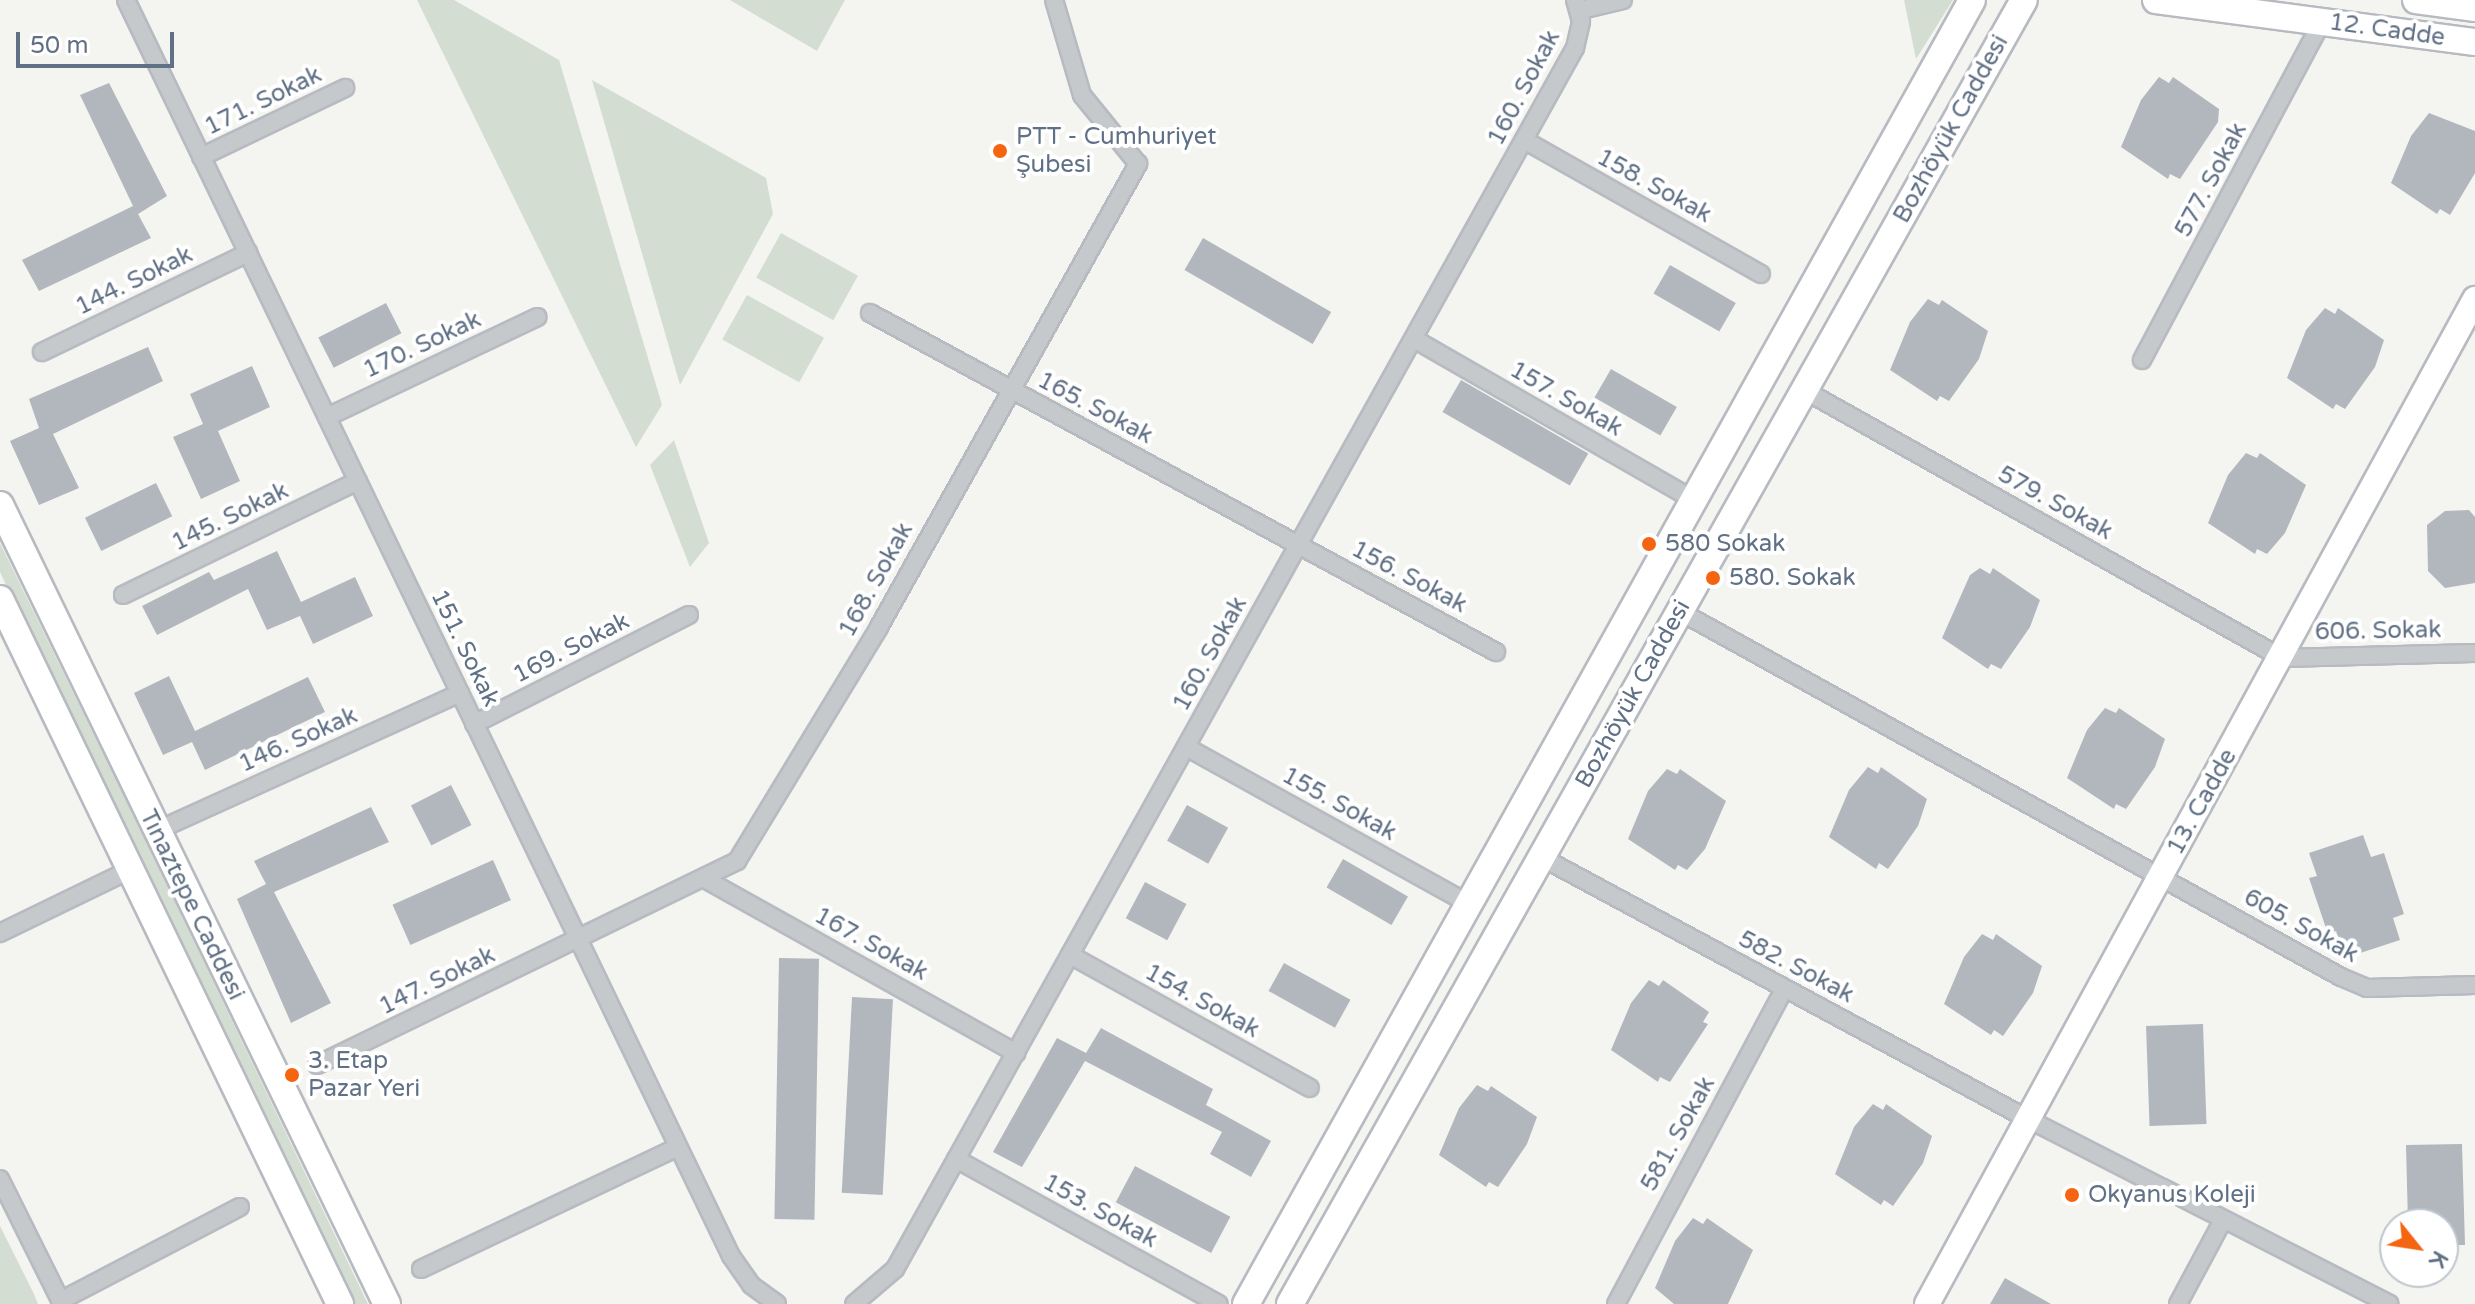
<!DOCTYPE html>
<html>
<head>
<meta charset="utf-8">
<style>
  body { margin:0 }
  #map { position:relative; width:2475px; height:1304px; overflow:hidden; background:#f4f5f0; font-family:"Varela Round",sans-serif }
  div>[style] { position:absolute }
  .green>* { inset:0; background:#d4ddd1; transform-origin:0 0 }
  .building>* { inset:0; background:#b1b7bd; transform-origin:0 0 }
  .roads { filter:drop-shadow(2px 0 #b7bbc1) drop-shadow(-2px 0 #b7bbc1) drop-shadow(0 2px #b7bbc1) drop-shadow(0 -2px #b7bbc1) }
  .street>* { height:16px; margin:-8px; padding:0 8px; transform-origin:8px; border-radius:8px; background:#c6c9cc }
  .secondary>* { height:24px; margin:-12px; padding:0 12px; transform-origin:12px; border-radius:12px; background:#fff }
  .primary>* { height:26px; margin:-13px; padding:0 13px; transform-origin:13px; border-radius:13px; background:#fff }
  .dots>* { width:22px; height:22px; translate:-50% -50%; box-sizing:border-box; border:4px solid #fff; border-radius:50% }
  span { translate:-50% -50%; white-space:nowrap; text-align:center; line-height:1.15; -webkit-text-stroke:8px #fff; paint-order:stroke }
  .street-label { font-size:24px; color:#607085 }
  .poi-label { font-size:24px; color:#607085 }
  .left { translate:0 -50%; text-align:left }
  .north { position:absolute; left:2379px; top:1208px; width:80px; height:80px; box-sizing:border-box; background:#fff; border:2px solid #bfc6ce; border-radius:50%; rotate:120deg; font-size:22px; font-weight:700; line-height:32px; text-align:center; color:#607085 }
  .north::after { content:''; display:block; margin:auto; width:28px; height:36px; background:#f56410; clip-path:polygon(50% 0,100% 100%,50% 72%,0 100%) }
  .scale { position:absolute; left:16px; top:32px; width:158px; height:36px; box-sizing:border-box; border:4px solid #607085; border-top:0; padding-left:10px; font-size:24px; line-height:28px; white-space:nowrap; color:#607085; -webkit-text-stroke:6px #fff; paint-order:stroke }
</style>
</head>
<body>
<div id="map">
  <div class="green">
    <i style="clip-path:polygon(417px 0,454px 0,559px 60px,662px 405px,636px 447px)"></i>
    <i style="clip-path:polygon(730px 0,845px 0,817px 51px)"></i>
    <i style="clip-path:polygon(1904px 0,1953px 0,1916px 59px)"></i>
    <i style="clip-path:polygon(592px 80px,766px 178px,773px 214px,680px 385px)"></i>
    <i style="left:781px;top:233px;width:88px;height:51px;rotate:29deg"></i>
    <i style="left:747px;top:295px;width:88px;height:51px;rotate:29deg"></i>
    <i style="clip-path:polygon(674px 440px,709px 543px,690px 567px,650px 465px)"></i>
    <i style="clip-path:polygon(0 543px,140px 829px,368px 1304px,354px 1304px,28px 632px,0 572px)"></i>
    <i style="clip-path:polygon(0 1226px,34px 1294px,38px 1304px,0 1304px)"></i>
  </div>
  <div class="building">
    <i style="clip-path:polygon(2159px 77px,2169px 83px,2173px 77px,2219px 109px,2218px 122px,2180px 179px,2170px 174px,2168px 179px,2121px 147px,2141px 100px)"></i>
    <i style="clip-path:polygon(109px 83px,167px 196px,138px 214px,151px 238px,39px 291px,22px 260px,133px 206px,80px 95px)"></i>
    <i style="clip-path:polygon(2429px 113px,2475px 131px,2475px 173px,2450px 215px,2440px 209px,2437px 214px,2391px 183px,2411px 136px)"></i>
    <i style="left:1203px;top:238px;width:148px;height:37px;rotate:30deg"></i>
    <i style="left:1670px;top:265px;width:76px;height:33px;rotate:30deg"></i>
    <i style="clip-path:polygon(1928px 299px,1939px 305px,1942px 300px,1988px 331px,1979px 359px,1949px 401px,1940px 396px,1937px 401px,1890px 370px,1910px 322px)"></i>
    <i style="left:386px;top:303px;width:34px;height:76px;rotate:63deg"></i>
    <i style="clip-path:polygon(2325px 308px,2335px 314px,2338px 308px,2384px 340px,2375px 367px,2345px 409px,2336px 404px,2333px 409px,2287px 378px,2306px 330px)"></i>
    <i style="clip-path:polygon(148px 347px,163px 381px,53px 434px,79px 488px,39px 505px,10px 441px,39px 428px,29px 399px)"></i>
    <i style="clip-path:polygon(252px 366px,270px 407px,218px 431px,240px 481px,201px 499px,173px 437px,203px 424px,190px 394px)"></i>
    <i style="left:1611px;top:369px;width:76px;height:33px;rotate:30deg"></i>
    <i style="left:1461px;top:380px;width:147px;height:37px;rotate:30deg"></i>
    <i style="clip-path:polygon(2246px 453px,2257px 458px,2260px 453px,2306px 485px,2285px 533px,2267px 554px,2257px 549px,2255px 554px,2208px 523px,2228px 475px)"></i>
    <i style="left:156px;top:483px;width:37px;height:79px;rotate:64deg"></i>
    <i style="clip-path:polygon(2469px 510px,2475px 517px,2475px 583px,2445px 588px,2428px 571px,2427px 525px,2445px 511px)"></i>
    <i style="clip-path:polygon(277px 551px,301px 602px,355px 577px,373px 616px,313px 644px,300px 616px,267px 630px,248px 589px,157px 635px,142px 606px,209px 572px,214px 580px)"></i>
    <i style="clip-path:polygon(1980px 568px,1990px 574px,1993px 568px,2040px 600px,2030px 627px,2001px 669px,1991px 664px,1988px 669px,1942px 638px,1970px 575px)"></i>
    <i style="clip-path:polygon(169px 676px,195px 731px,308px 677px,325px 712px,205px 770px,192px 742px,163px 755px,134px 693px)"></i>
    <i style="clip-path:polygon(2105px 708px,2116px 713px,2119px 708px,2165px 739px,2155px 767px,2126px 809px,2116px 804px,2114px 809px,2067px 778px,2087px 730px)"></i>
    <i style="clip-path:polygon(1868px 767px,1878px 773px,1881px 767px,1927px 799px,1918px 826px,1888px 869px,1879px 863px,1876px 869px,1829px 837px,1849px 790px)"></i>
    <i style="clip-path:polygon(1667px 769px,1677px 774px,1680px 769px,1726px 801px,1705px 849px,1687px 870px,1678px 865px,1675px 870px,1628px 839px,1648px 791px)"></i>
    <i style="left:451px;top:785px;width:45px;height:45px;rotate:63deg"></i>
    <i style="left:1187px;top:805px;width:47px;height:41px;rotate:29deg"></i>
    <i style="clip-path:polygon(371px 807px,389px 842px,274px 892px,331px 1003px,291px 1023px,237px 899px,266px 884px,254px 861px)"></i>
    <i style="clip-path:polygon(2363px 835px,2371px 857px,2384px 853px,2404px 914px,2393px 918px,2400px 940px,2345px 958px,2336px 931px,2328px 934px,2309px 878px,2317px 876px,2309px 853px)"></i>
    <i style="left:1343px;top:859px;width:75px;height:33px;rotate:30deg"></i>
    <i style="left:493px;top:860px;width:44px;height:110px;rotate:66deg"></i>
    <i style="left:1145px;top:882px;width:47px;height:41px;rotate:28deg"></i>
    <i style="clip-path:polygon(1982px 934px,1993px 940px,1996px 934px,2042px 966px,2033px 993px,2003px 1036px,1994px 1030px,1991px 1035px,1944px 1004px,1964px 957px)"></i>
    <i style="left:779px;top:958px;width:40px;height:261px;rotate:1deg"></i>
    <i style="left:1284px;top:963px;width:76px;height:32px;rotate:29deg"></i>
    <i style="clip-path:polygon(1649px 980px,1659px 986px,1663px 980px,1709px 1012px,1703px 1022px,1708px 1024px,1670px 1082px,1660px 1077px,1658px 1082px,1611px 1050px,1631px 1003px)"></i>
    <i style="left:852px;top:997px;width:41px;height:196px;rotate:3deg"></i>
    <i style="left:2203px;top:1024px;width:100px;height:57px;rotate:88deg"></i>
    <i style="clip-path:polygon(1101px 1028px,1213px 1089px,1206px 1105px,1271px 1141px,1251px 1177px,1210px 1154px,1222px 1132px,1085px 1061px,1022px 1167px,993px 1152px,1057px 1038px,1086px 1053px)"></i>
    <i style="clip-path:polygon(1477px 1085px,1488px 1091px,1491px 1086px,1537px 1117px,1527px 1144px,1498px 1187px,1489px 1182px,1486px 1187px,1439px 1155px,1459px 1108px)"></i>
    <i style="clip-path:polygon(1873px 1104px,1883px 1110px,1886px 1104px,1932px 1136px,1923px 1163px,1893px 1206px,1884px 1200px,1881px 1205px,1835px 1174px,1854px 1127px)"></i>
    <i style="clip-path:polygon(2462px 1144px,2465px 1245px,2443px 1245px,2443px 1224px,2408px 1224px,2406px 1145px)"></i>
    <i style="left:1135px;top:1166px;width:108px;height:41px;rotate:28deg"></i>
    <i style="clip-path:polygon(1693px 1218px,1703px 1224px,1707px 1218px,1753px 1250px,1728px 1304px,1674px 1304px,1655px 1288px,1675px 1241px)"></i>
    <i style="clip-path:polygon(2005px 1278px,2051px 1304px,1990px 1304px)"></i>
  </div>
  <div class="roads">
    <div class="street">
      <i style="left:126px;top:0;width:1394px;rotate:64.28deg"></i>
      <i style="left:731px;top:1256px;width:35px;rotate:55deg"></i>
      <i style="left:751px;top:1285px;width:32px;rotate:36deg"></i>
      <i style="left:1581px;top:10px;width:43px;rotate:-13.4deg"></i>
      <i style="left:1524px;top:140px;width:272px;rotate:29.5deg"></i>
      <i style="left:201px;top:157px;width:160px;rotate:-25.6deg"></i>
      <i style="left:870px;top:313px;width:712px;rotate:28.44deg"></i>
      <i style="left:1414px;top:339px;width:323px;rotate:29.9deg"></i>
      <i style="left:42px;top:352px;width:229px;rotate:-25.7deg"></i>
      <i style="left:2142px;top:360px;width:383px;rotate:-62deg"></i>
      <i style="left:1804px;top:390px;width:548px;rotate:29.28deg"></i>
      <i style="left:2282px;top:658px;width:193px;rotate:-1.5deg"></i>
      <i style="left:327px;top:417px;width:233px;rotate:-25.4deg"></i>
      <i style="left:123px;top:595px;width:261px;rotate:-25.9deg"></i>
      <i style="left:1679px;top:611px;width:756px;rotate:28.94deg"></i>
      <i style="left:2341px;top:977px;width:28px;rotate:23deg"></i>
      <i style="left:2367px;top:988px;width:108px;rotate:-1.6deg"></i>
      <i style="left:474px;top:724px;width:241px;rotate:-26.9deg"></i>
      <i style="left:1186px;top:747px;width:324px;rotate:29deg"></i>
      <i style="left:156px;top:831px;width:334px;rotate:-24.4deg"></i>
      <i style="left:1541px;top:857px;width:553px;rotate:28.28deg"></i>
      <i style="left:2028px;top:1119px;width:406px;rotate:27.1deg"></i>
      <i style="left:703px;top:878px;width:359px;rotate:29.2deg"></i>
      <i style="left:0;top:933px;width:147px;rotate:-25.9deg"></i>
      <i style="left:1070px;top:955px;width:274px;rotate:29deg"></i>
      <i style="left:317px;top:1065px;width:467px;rotate:-25.9deg"></i>
      <i style="left:737px;top:861px;width:274px;rotate:-58.7deg"></i>
      <i style="left:879px;top:627px;width:531px;rotate:-60.78deg"></i>
      <i style="left:1138px;top:164px;width:89px;rotate:-129.1deg"></i>
      <i style="left:1082px;top:95px;width:99px;rotate:-106.4deg"></i>
      <i style="left:956px;top:1159px;width:300px;rotate:28.9deg"></i>
      <i style="left:0;top:1179px;width:140px;rotate:63.6deg"></i>
      <i style="left:421px;top:1269px;width:284px;rotate:-25.4deg"></i>
      <i style="left:60px;top:1301px;width:203px;rotate:-27.6deg"></i>
      <i style="left:854px;top:1304px;width:54px;rotate:-40.5deg"></i>
      <i style="left:895px;top:1269px;width:1398px;rotate:-60.89deg"></i>
      <i style="left:1575px;top:48px;width:28px;rotate:-77deg"></i>
      <i style="left:1581px;top:21px;width:22px;rotate:-106deg"></i>
      <i style="left:1616px;top:1304px;width:358px;rotate:-61.9deg"></i>
      <i style="left:2178px;top:1304px;width:95px;rotate:-61.8deg"></i>
    </div>
    <div class="secondary">
      <i style="left:1927px;top:1304px;width:1145px;rotate:-61.4deg"></i>
    </div>
    <div class="primary">
      <i style="left:2156px;top:0;width:322px;rotate:7.5deg"></i>
      <i style="left:2416px;top:0;width:60px;rotate:7.7deg"></i>
      <i style="left:0;top:505px;width:888px;rotate:64.16deg"></i>
      <i style="left:0;top:599px;width:783px;rotate:64.25deg"></i>
      <i style="left:1246px;top:1304px;width:1492px;rotate:-60.89deg"></i>
      <i style="left:1290px;top:1304px;width:1496px;rotate:-60.63deg"></i>
    </div>
  </div>
  <div class="dots">
    <i style="left:1000px;top:151px;background:#f56410"></i>
    <i style="left:1649px;top:544px;background:#f56410"></i>
    <i style="left:1713px;top:578px;background:#f56410"></i>
    <i style="left:292px;top:1075px;background:#f56410"></i>
    <i style="left:2072px;top:1195px;background:#f56410"></i>
  </div>
  <div class="street-label">
    <span style="left:2387px;top:30px;rotate:8deg">12. Cadde</span>
    <span style="left:1524px;top:88px;rotate:-62deg">160. Sokak</span>
    <span style="left:263px;top:101px;rotate:-26deg">171. Sokak</span>
    <span style="left:1951px;top:129px;rotate:-61deg">Bozhöyük Caddesi</span>
    <span style="left:2211px;top:180px;rotate:-62deg">577. Sokak</span>
    <span style="left:1654px;top:186px;rotate:29deg">158. Sokak</span>
    <span style="left:134px;top:281px;rotate:-26deg">144. Sokak</span>
    <span style="left:422px;top:345px;rotate:-25deg">170. Sokak</span>
    <span style="left:1566px;top:399px;rotate:30deg">157. Sokak</span>
    <span style="left:1095px;top:408px;rotate:28deg">165. Sokak</span>
    <span style="left:2055px;top:503px;rotate:29deg">579. Sokak</span>
    <span style="left:230px;top:517px;rotate:-26deg">145. Sokak</span>
    <span style="left:1409px;top:577px;rotate:28deg">156. Sokak</span>
    <span style="left:876px;top:580px;rotate:-61deg">168. Sokak</span>
    <span style="left:2378px;top:631px;rotate:-1deg">606. Sokak</span>
    <span style="left:465px;top:648px;rotate:64deg">151. Sokak</span>
    <span style="left:571px;top:648px;rotate:-27deg">169. Sokak</span>
    <span style="left:1210px;top:654px;rotate:-61deg">160. Sokak</span>
    <span style="left:1633px;top:694px;rotate:-61deg">Bozhöyük Caddesi</span>
    <span style="left:298px;top:740px;rotate:-24deg">146. Sokak</span>
    <span style="left:2202px;top:802px;rotate:-61deg">13. Cadde</span>
    <span style="left:1339px;top:804px;rotate:29deg">155. Sokak</span>
    <span style="left:192px;top:905px;rotate:64deg">Tınaztepe Caddesi</span>
    <span style="left:2301px;top:926px;rotate:29deg">605. Sokak</span>
    <span style="left:871px;top:944px;rotate:29deg">167. Sokak</span>
    <span style="left:1796px;top:967px;rotate:28deg">582. Sokak</span>
    <span style="left:437px;top:981px;rotate:-26deg">147. Sokak</span>
    <span style="left:1202px;top:1001px;rotate:29deg">154. Sokak</span>
    <span style="left:1678px;top:1134px;rotate:-61deg">581. Sokak</span>
    <span style="left:1100px;top:1211px;rotate:29deg">153. Sokak</span>
  </div>
  <div class="poi-label">
    <span class="left" style="left:1016px;top:151px">PTT - Cumhuriyet<br>Şubesi</span>
    <span class="left" style="left:1665px;top:544px">580 Sokak</span>
    <span class="left" style="left:1729px;top:578px">580. Sokak</span>
    <span class="left" style="left:308px;top:1075px">3. Etap<br>Pazar Yeri</span>
    <span class="left" style="left:2088px;top:1195px">Okyanus Koleji</span>
  </div>
  <div class="north">K</div>
  <div class="scale">50 m</div>
</div>
</body>
</html>
